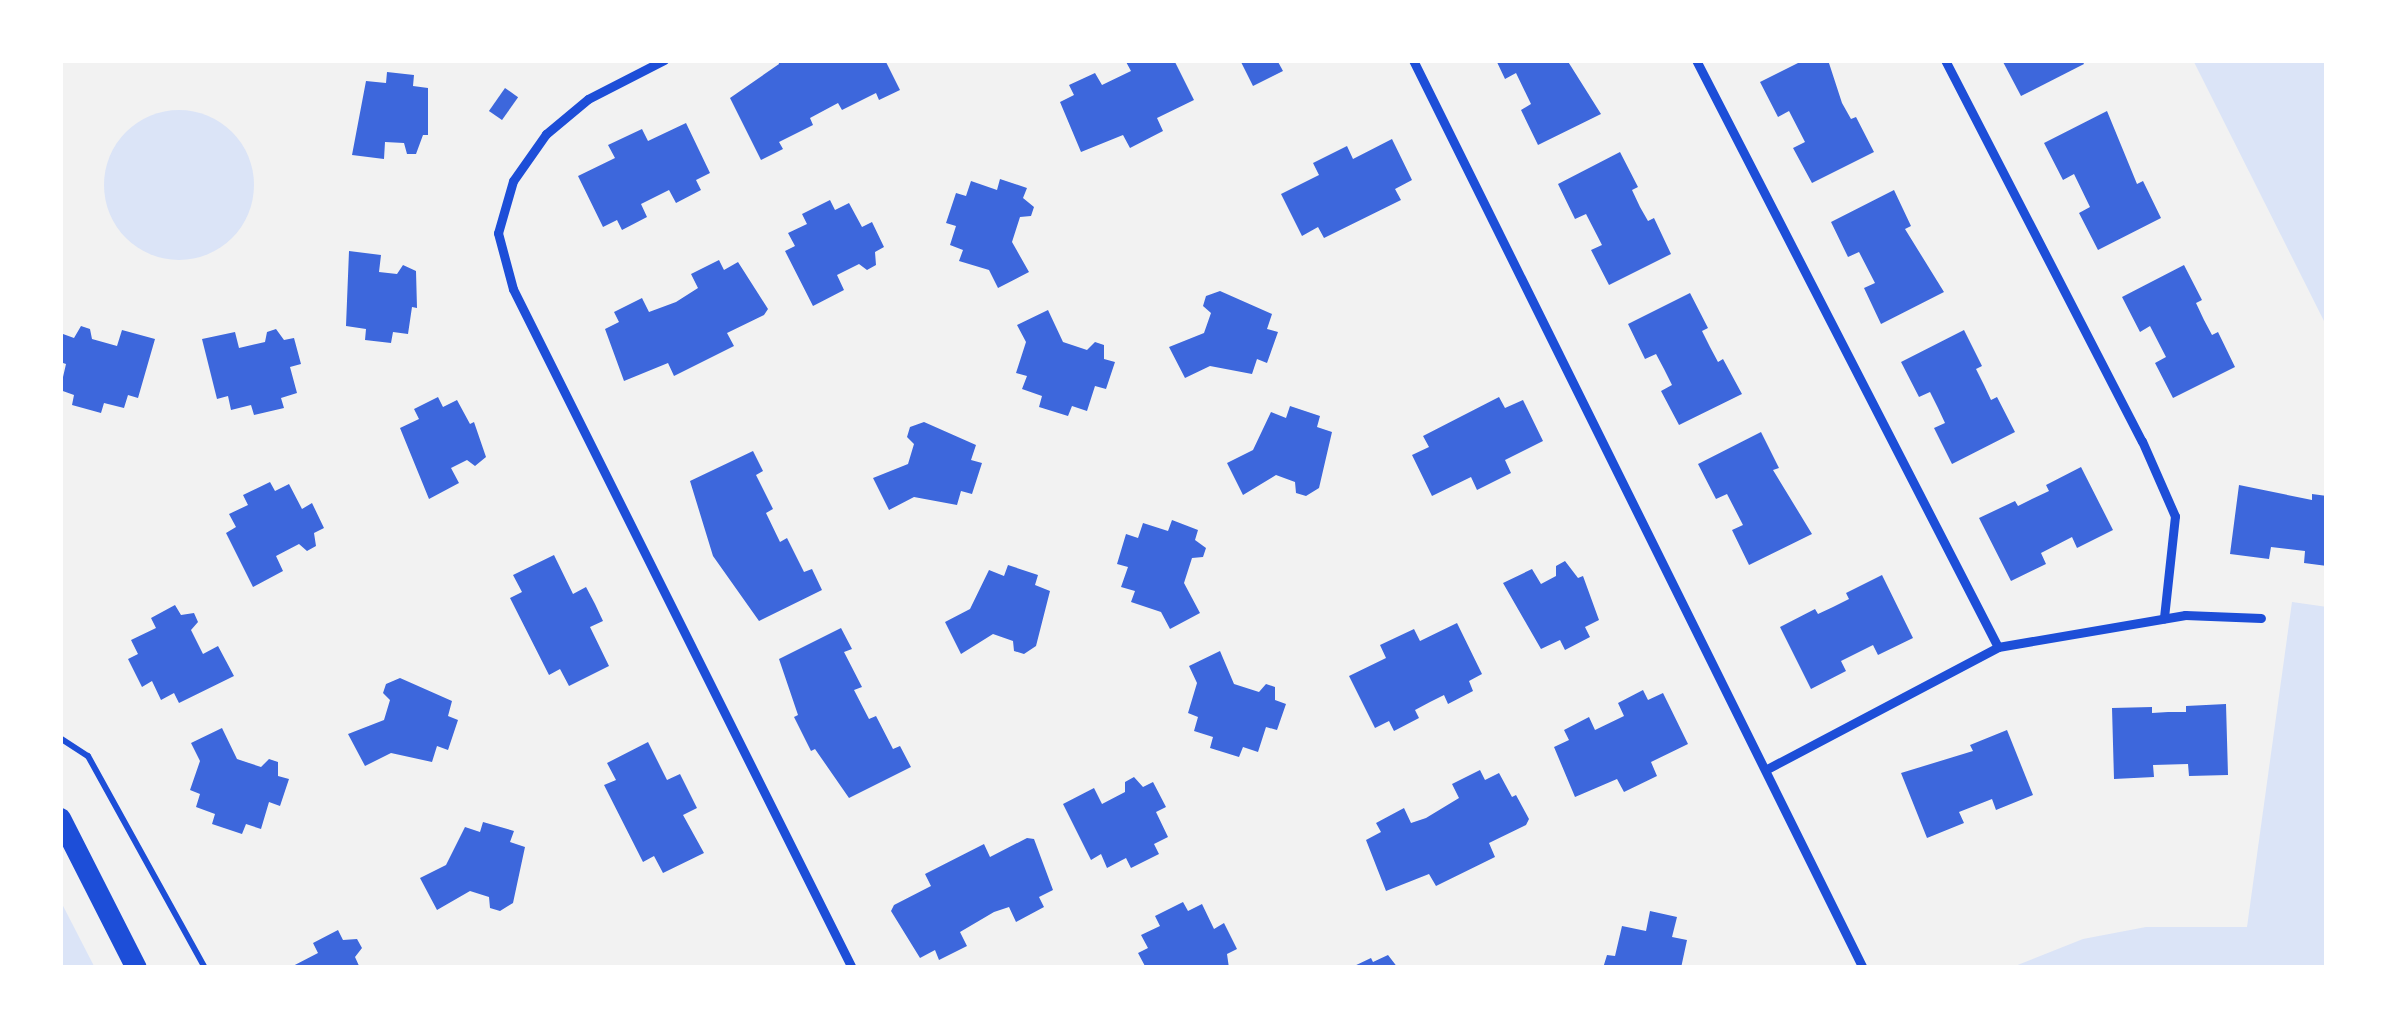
<!DOCTYPE html>
<html>
<head>
<meta charset="utf-8">
<style>
  body { margin:0 }
  #map { position:relative; width:2387px; height:1028px; overflow:hidden; background:#f2f2f2; font-family:Figtree,sans-serif }
  div>[style] { position:absolute }
  .green>* { inset:0; background:#dbe4f7 }
  .round { border-radius:50% }
  .building>* { inset:0; background:#3d67dc; transform-origin:0 0 }
  .path>* { height:6px; margin:-3px; padding:0 3px; transform-origin:3px; border-radius:3px; background:#1d4ed8 }
  .service>* { height:9px; margin:-4.5px; padding:0 4.5px; transform-origin:4.5px; border-radius:4.5px; background:#1d4ed8 }
  .tertiary>* { height:21px; margin:-10.5px; padding:0 10.5px; transform-origin:10.5px; border-radius:10.5px; background:#1d4ed8 }
  span { translate:-50% -50%; white-space:nowrap; text-align:center; line-height:1.15; -webkit-text-stroke:10px #fff; paint-order:stroke }
  .frame { position:absolute; inset:0; border:63px solid #fff; pointer-events:none }
</style>
</head>
<body>
<div id="map">
  <div class="green">
    <i style="clip-path:polygon(2193px 60px,2327px 60px,2327px 327px)"></i>
    <i class="round" style="left:104px;top:110px;width:150px;height:150px"></i>
    <i style="clip-path:polygon(2292px 602px,2327px 607px,2327px 968px,2010px 968px,2083px 939px,2146px 927px,2247px 927px)"></i>
    <i style="clip-path:polygon(60px 900px,95px 968px,60px 968px)"></i>
  </div>
  <div class="building">
    <i style="clip-path:polygon(778px 60px,885px 60px,900px 90px,879px 100px,876px 93px,842px 110px,838px 103px,810px 118px,813px 125px,779px 142px,783px 149px,761px 160px,730px 98px,779px 64px)"></i>
    <i style="clip-path:polygon(1125px 60px,1174px 60px,1194px 100px,1157px 118px,1163px 131px,1130px 148px,1123px 135px,1081px 152px,1060px 102px,1074px 95px,1069px 85px,1095px 73px,1102px 85px,1131px 71px)"></i>
    <i style="clip-path:polygon(1240px 60px,1277px 60px,1283px 71px,1253px 86px)"></i>
    <i style="clip-path:polygon(1496px 60px,1567px 60px,1601px 114px,1538px 145px,1521px 110px,1531px 104px,1516px 73px,1505px 79px)"></i>
    <i style="clip-path:polygon(1804px 60px,1828px 60px,1842px 103px,1851px 119px,1856px 117px,1874px 152px,1812px 183px,1793px 148px,1805px 142px,1789px 111px,1778px 117px,1760px 82px)"></i>
    <i style="clip-path:polygon(2002px 60px,2082px 60px,2084px 64px,2021px 96px)"></i>
    <i style="clip-path:polygon(387px 72px,414px 75px,413px 86px,428px 88px,428px 135px,423px 135px,416px 154px,407px 154px,404px 143px,385px 142px,384px 159px,352px 155px,366px 81px,386px 83px)"></i>
    <i style="left:505px;top:88px;width:16px;height:28px;rotate:35deg"></i>
    <i style="clip-path:polygon(2107px 111px,2137px 184px,2143px 181px,2161px 218px,2098px 250px,2079px 213px,2090px 207px,2074px 174px,2063px 180px,2044px 143px)"></i>
    <i style="clip-path:polygon(686px 123px,710px 173px,696px 180px,701px 190px,676px 203px,669px 190px,641px 204px,647px 217px,622px 230px,617px 220px,603px 227px,578px 176px,615px 158px,608px 145px,642px 129px,648px 141px)"></i>
    <i style="clip-path:polygon(1392px 139px,1412px 180px,1395px 189px,1401px 200px,1324px 238px,1318px 227px,1302px 236px,1281px 194px,1319px 175px,1313px 163px,1347px 146px,1353px 159px)"></i>
    <i style="clip-path:polygon(1620px 152px,1638px 187px,1632px 190px,1640px 207px,1648px 221px,1654px 218px,1671px 254px,1609px 285px,1591px 250px,1602px 245px,1586px 214px,1575px 219px,1558px 184px)"></i>
    <i style="clip-path:polygon(1000px 179px,1027px 188px,1023px 198px,1034px 207px,1031px 216px,1020px 217px,1012px 242px,1029px 272px,998px 288px,989px 270px,959px 261px,963px 250px,950px 245px,956px 226px,946px 223px,956px 193px,966px 196px,971px 181px,997px 190px)"></i>
    <i style="clip-path:polygon(1894px 190px,1911px 226px,1905px 229px,1944px 292px,1881px 324px,1864px 288px,1875px 283px,1859px 252px,1848px 257px,1831px 222px)"></i>
    <i style="clip-path:polygon(830px 200px,835px 210px,849px 203px,862px 227px,872px 222px,884px 247px,875px 252px,876px 265px,867px 270px,859px 264px,837px 275px,844px 290px,813px 306px,785px 251px,795px 246px,788px 233px,807px 224px,802px 214px)"></i>
    <i style="clip-path:polygon(349px 251px,381px 255px,379px 272px,397px 274px,403px 265px,416px 271px,417px 308px,412px 307px,408px 334px,393px 332px,391px 343px,365px 340px,366px 329px,346px 326px)"></i>
    <i style="clip-path:polygon(719px 260px,724px 270px,738px 262px,768px 309px,764px 315px,727px 333px,734px 346px,674px 376px,668px 363px,624px 381px,605px 329px,619px 322px,614px 312px,642px 298px,649px 312px,676px 302px,698px 288px,691px 274px)"></i>
    <i style="clip-path:polygon(2184px 265px,2202px 300px,2196px 303px,2204px 320px,2212px 335px,2218px 332px,2235px 367px,2173px 398px,2155px 363px,2166px 357px,2150px 326px,2140px 332px,2122px 297px)"></i>
    <i style="clip-path:polygon(1220px 291px,1272px 314px,1267px 329px,1278px 332px,1267px 363px,1257px 359px,1252px 374px,1210px 366px,1185px 378px,1169px 347px,1204px 333px,1211px 313px,1203px 306px,1206px 296px)"></i>
    <i style="clip-path:polygon(1690px 293px,1708px 328px,1702px 331px,1710px 347px,1718px 362px,1723px 359px,1742px 394px,1679px 425px,1661px 391px,1672px 385px,1664px 369px,1656px 354px,1645px 359px,1628px 324px)"></i>
    <i style="clip-path:polygon(1048px 310px,1063px 342px,1087px 350px,1095px 342px,1104px 345px,1104px 359px,1115px 362px,1106px 389px,1095px 386px,1087px 411px,1072px 406px,1068px 416px,1039px 407px,1042px 396px,1022px 389px,1027px 376px,1016px 373px,1026px 342px,1017px 325px)"></i>
    <i style="clip-path:polygon(81px 326px,90px 329px,92px 339px,117px 346px,122px 330px,155px 339px,138px 398px,128px 395px,124px 408px,104px 403px,101px 413px,72px 405px,74px 395px,60px 390px,66px 364px,60px 362px,63px 334px,74px 338px)"></i>
    <i style="clip-path:polygon(276px 329px,284px 340px,294px 338px,301px 364px,290px 367px,297px 393px,281px 398px,284px 408px,254px 415px,251px 405px,231px 410px,228px 396px,217px 399px,202px 339px,235px 332px,239px 348px,265px 342px,267px 332px)"></i>
    <i style="clip-path:polygon(1964px 330px,1982px 366px,1976px 369px,1984px 385px,1991px 400px,1997px 397px,2015px 432px,1952px 464px,1934px 428px,1945px 423px,1938px 408px,1930px 392px,1919px 397px,1901px 362px)"></i>
    <i style="clip-path:polygon(438px 397px,443px 407px,457px 400px,470px 424px,474px 422px,486px 457px,475px 466px,467px 460px,451px 468px,459px 483px,429px 499px,400px 428px,419px 419px,414px 409px)"></i>
    <i style="clip-path:polygon(1499px 397px,1505px 408px,1523px 400px,1543px 441px,1505px 460px,1511px 473px,1477px 490px,1471px 477px,1432px 496px,1412px 455px,1429px 447px,1423px 436px)"></i>
    <i style="clip-path:polygon(1290px 406px,1320px 416px,1317px 427px,1332px 432px,1319px 488px,1306px 496px,1296px 493px,1295px 482px,1276px 475px,1243px 495px,1227px 463px,1253px 450px,1271px 412px,1286px 418px)"></i>
    <i style="clip-path:polygon(924px 422px,976px 445px,971px 460px,982px 463px,972px 494px,961px 491px,957px 505px,914px 497px,889px 510px,873px 478px,908px 464px,914px 444px,907px 437px,910px 427px)"></i>
    <i style="clip-path:polygon(1761px 432px,1779px 468px,1773px 470px,1812px 534px,1749px 565px,1732px 530px,1743px 525px,1727px 494px,1716px 499px,1698px 464px)"></i>
    <i style="clip-path:polygon(753px 451px,763px 471px,756px 475px,773px 509px,766px 513px,780px 542px,787px 538px,804px 572px,812px 569px,822px 590px,759px 621px,713px 556px,690px 481px)"></i>
    <i style="clip-path:polygon(2081px 467px,2113px 530px,2077px 548px,2072px 537px,2041px 553px,2046px 564px,2011px 581px,1979px 518px,2015px 501px,2018px 506px,2032px 499px,2049px 491px,2046px 485px)"></i>
    <i style="clip-path:polygon(270px 482px,275px 491px,289px 484px,302px 509px,312px 503px,324px 528px,314px 533px,316px 546px,307px 551px,299px 544px,276px 556px,283px 571px,253px 587px,226px 533px,236px 527px,229px 514px,248px 505px,243px 495px)"></i>
    <i style="clip-path:polygon(2239px 485px,2312px 500px,2312px 494px,2327px 496px,2327px 566px,2304px 563px,2305px 551px,2271px 547px,2269px 559px,2230px 554px)"></i>
    <i style="clip-path:polygon(1172px 520px,1198px 530px,1195px 540px,1206px 548px,1203px 557px,1192px 558px,1184px 583px,1200px 613px,1170px 629px,1161px 612px,1131px 602px,1135px 591px,1121px 587px,1128px 567px,1117px 564px,1126px 534px,1138px 538px,1143px 523px,1168px 531px)"></i>
    <i style="clip-path:polygon(554px 555px,573px 594px,586px 587px,595px 604px,603px 621px,590px 627px,609px 666px,569px 686px,560px 669px,549px 675px,510px 598px,522px 592px,513px 575px)"></i>
    <i style="clip-path:polygon(1565px 561px,1578px 578px,1583px 576px,1599px 620px,1585px 627px,1590px 637px,1565px 650px,1560px 640px,1541px 649px,1503px 583px,1532px 569px,1541px 584px,1556px 576px,1556px 566px)"></i>
    <i style="clip-path:polygon(1008px 565px,1038px 575px,1035px 585px,1050px 591px,1036px 646px,1024px 654px,1014px 651px,1013px 641px,993px 634px,961px 654px,945px 622px,970px 609px,989px 570px,1004px 576px)"></i>
    <i style="clip-path:polygon(1882px 575px,1913px 638px,1878px 655px,1873px 645px,1841px 661px,1846px 671px,1811px 689px,1780px 627px,1815px 609px,1818px 614px,1833px 607px,1849px 599px,1846px 593px)"></i>
    <i style="clip-path:polygon(175px 605px,181px 615px,194px 613px,198px 622px,191px 630px,203px 654px,218px 646px,234px 676px,179px 703px,174px 693px,161px 700px,152px 681px,142px 687px,128px 659px,138px 654px,131px 640px,156px 628px,151px 618px)"></i>
    <i style="clip-path:polygon(1457px 623px,1482px 674px,1469px 681px,1473px 691px,1448px 704px,1444px 695px,1430px 702px,1415px 710px,1419px 718px,1394px 731px,1389px 721px,1375px 728px,1349px 676px,1386px 658px,1380px 645px,1414px 629px,1420px 641px)"></i>
    <i style="clip-path:polygon(841px 628px,852px 649px,844px 652px,862px 687px,854px 690px,869px 719px,876px 716px,893px 749px,900px 746px,911px 767px,849px 798px,815px 749px,811px 751px,794px 717px,798px 715px,779px 659px)"></i>
    <i style="clip-path:polygon(1220px 651px,1234px 684px,1259px 692px,1266px 684px,1275px 687px,1275px 700px,1286px 704px,1277px 730px,1266px 727px,1258px 752px,1243px 747px,1239px 757px,1210px 748px,1213px 737px,1194px 731px,1198px 717px,1188px 713px,1197px 683px,1189px 666px)"></i>
    <i style="clip-path:polygon(400px 678px,452px 701px,448px 716px,458px 720px,448px 750px,437px 746px,432px 762px,391px 753px,365px 766px,348px 734px,384px 720px,390px 700px,383px 693px,386px 684px)"></i>
    <i style="clip-path:polygon(1643px 690px,1648px 700px,1663px 693px,1688px 744px,1651px 762px,1657px 776px,1624px 792px,1617px 779px,1575px 797px,1554px 747px,1569px 740px,1564px 730px,1589px 717px,1595px 730px,1624px 716px,1618px 703px)"></i>
    <i style="clip-path:polygon(2226px 704px,2228px 775px,2189px 776px,2188px 764px,2153px 765px,2154px 777px,2114px 779px,2112px 708px,2152px 707px,2152px 713px,2168px 712px,2186px 712px,2186px 706px)"></i>
    <i style="clip-path:polygon(222px 728px,237px 759px,261px 767px,269px 759px,278px 762px,278px 776px,289px 779px,280px 806px,269px 802px,261px 829px,246px 824px,242px 834px,212px 824px,215px 814px,196px 807px,200px 794px,190px 790px,200px 761px,191px 743px)"></i>
    <i style="clip-path:polygon(2007px 730px,2033px 795px,1996px 810px,1992px 799px,1959px 812px,1964px 823px,1927px 838px,1901px 773px,1973px 751px,1970px 745px)"></i>
    <i style="clip-path:polygon(648px 742px,667px 780px,680px 774px,697px 808px,683px 815px,704px 853px,663px 873px,654px 856px,643px 862px,604px 785px,616px 780px,607px 763px)"></i>
    <i style="clip-path:polygon(1480px 770px,1485px 780px,1499px 773px,1512px 797px,1516px 795px,1529px 819px,1526px 825px,1489px 843px,1495px 857px,1436px 886px,1429px 874px,1386px 891px,1366px 840px,1381px 832px,1376px 823px,1404px 808px,1411px 823px,1426px 818px,1459px 798px,1452px 784px)"></i>
    <i style="clip-path:polygon(1134px 777px,1143px 787px,1153px 782px,1166px 807px,1156px 812px,1168px 837px,1154px 844px,1159px 854px,1131px 868px,1126px 858px,1107px 868px,1101px 854px,1091px 860px,1063px 804px,1094px 788px,1102px 804px,1125px 792px,1125px 782px)"></i>
    <i style="clip-path:polygon(483px 822px,514px 831px,510px 842px,525px 847px,513px 903px,500px 911px,490px 908px,489px 897px,470px 891px,437px 910px,420px 878px,446px 865px,465px 827px,480px 832px)"></i>
    <i style="clip-path:polygon(1027px 838px,1034px 839px,1053px 890px,1039px 897px,1044px 907px,1016px 922px,1009px 907px,994px 912px,960px 932px,967px 946px,939px 960px,935px 950px,920px 958px,891px 911px,894px 905px,931px 886px,925px 874px,984px 844px,990px 857px)"></i>
    <i style="clip-path:polygon(1183px 902px,1188px 911px,1202px 904px,1214px 929px,1224px 923px,1237px 949px,1227px 954px,1229px 968px,1146px 968px,1138px 953px,1148px 948px,1141px 935px,1160px 926px,1155px 916px)"></i>
    <i style="clip-path:polygon(1650px 911px,1677px 917px,1672px 937px,1687px 940px,1681px 968px,1603px 968px,1607px 955px,1615px 956px,1622px 926px,1646px 931px)"></i>
    <i style="clip-path:polygon(338px 930px,343px 940px,357px 939px,362px 948px,355px 957px,360px 968px,289px 968px,318px 953px,313px 943px)"></i>
    <i style="clip-path:polygon(1388px 955px,1398px 968px,1350px 968px,1371px 958px,1373px 962px)"></i>
  </div>
  <div class="path">
    <i style="left:60px;top:738px;width:33px;rotate:33deg"></i>
    <i style="left:88px;top:756px;width:242px;rotate:61.1deg"></i>
  </div>
  <div class="service">
    <i style="left:664px;top:60px;width:85px;rotate:152.8deg"></i>
    <i style="left:588px;top:99px;width:55px;rotate:140.2deg"></i>
    <i style="left:546px;top:134px;width:57px;rotate:125.1deg"></i>
    <i style="left:513px;top:181px;width:54px;rotate:106.1deg"></i>
    <i style="left:498px;top:233px;width:58px;rotate:75deg"></i>
    <i style="left:513px;top:289px;width:759px;rotate:63.47deg"></i>
    <i style="left:1413px;top:60px;width:1013px;rotate:63.64deg"></i>
    <i style="left:1696px;top:60px;width:660px;rotate:62.78deg"></i>
    <i style="left:1945px;top:60px;width:429px;rotate:62.7deg"></i>
    <i style="left:2142px;top:441px;width:82px;rotate:66.3deg"></i>
    <i style="left:2175px;top:516px;width:103px;rotate:96.2deg"></i>
    <i style="left:1767px;top:769px;width:261px;rotate:-27.8deg"></i>
    <i style="left:1998px;top:647px;width:190px;rotate:-9.7deg"></i>
    <i style="left:2185px;top:615px;width:76px;rotate:2.3deg"></i>
  </div>
  <div class="tertiary">
    <i style="left:60px;top:818px;width:168px;rotate:63.1deg"></i>
  </div>
  <div class="frame"></div>
</div>
</body>
</html>
